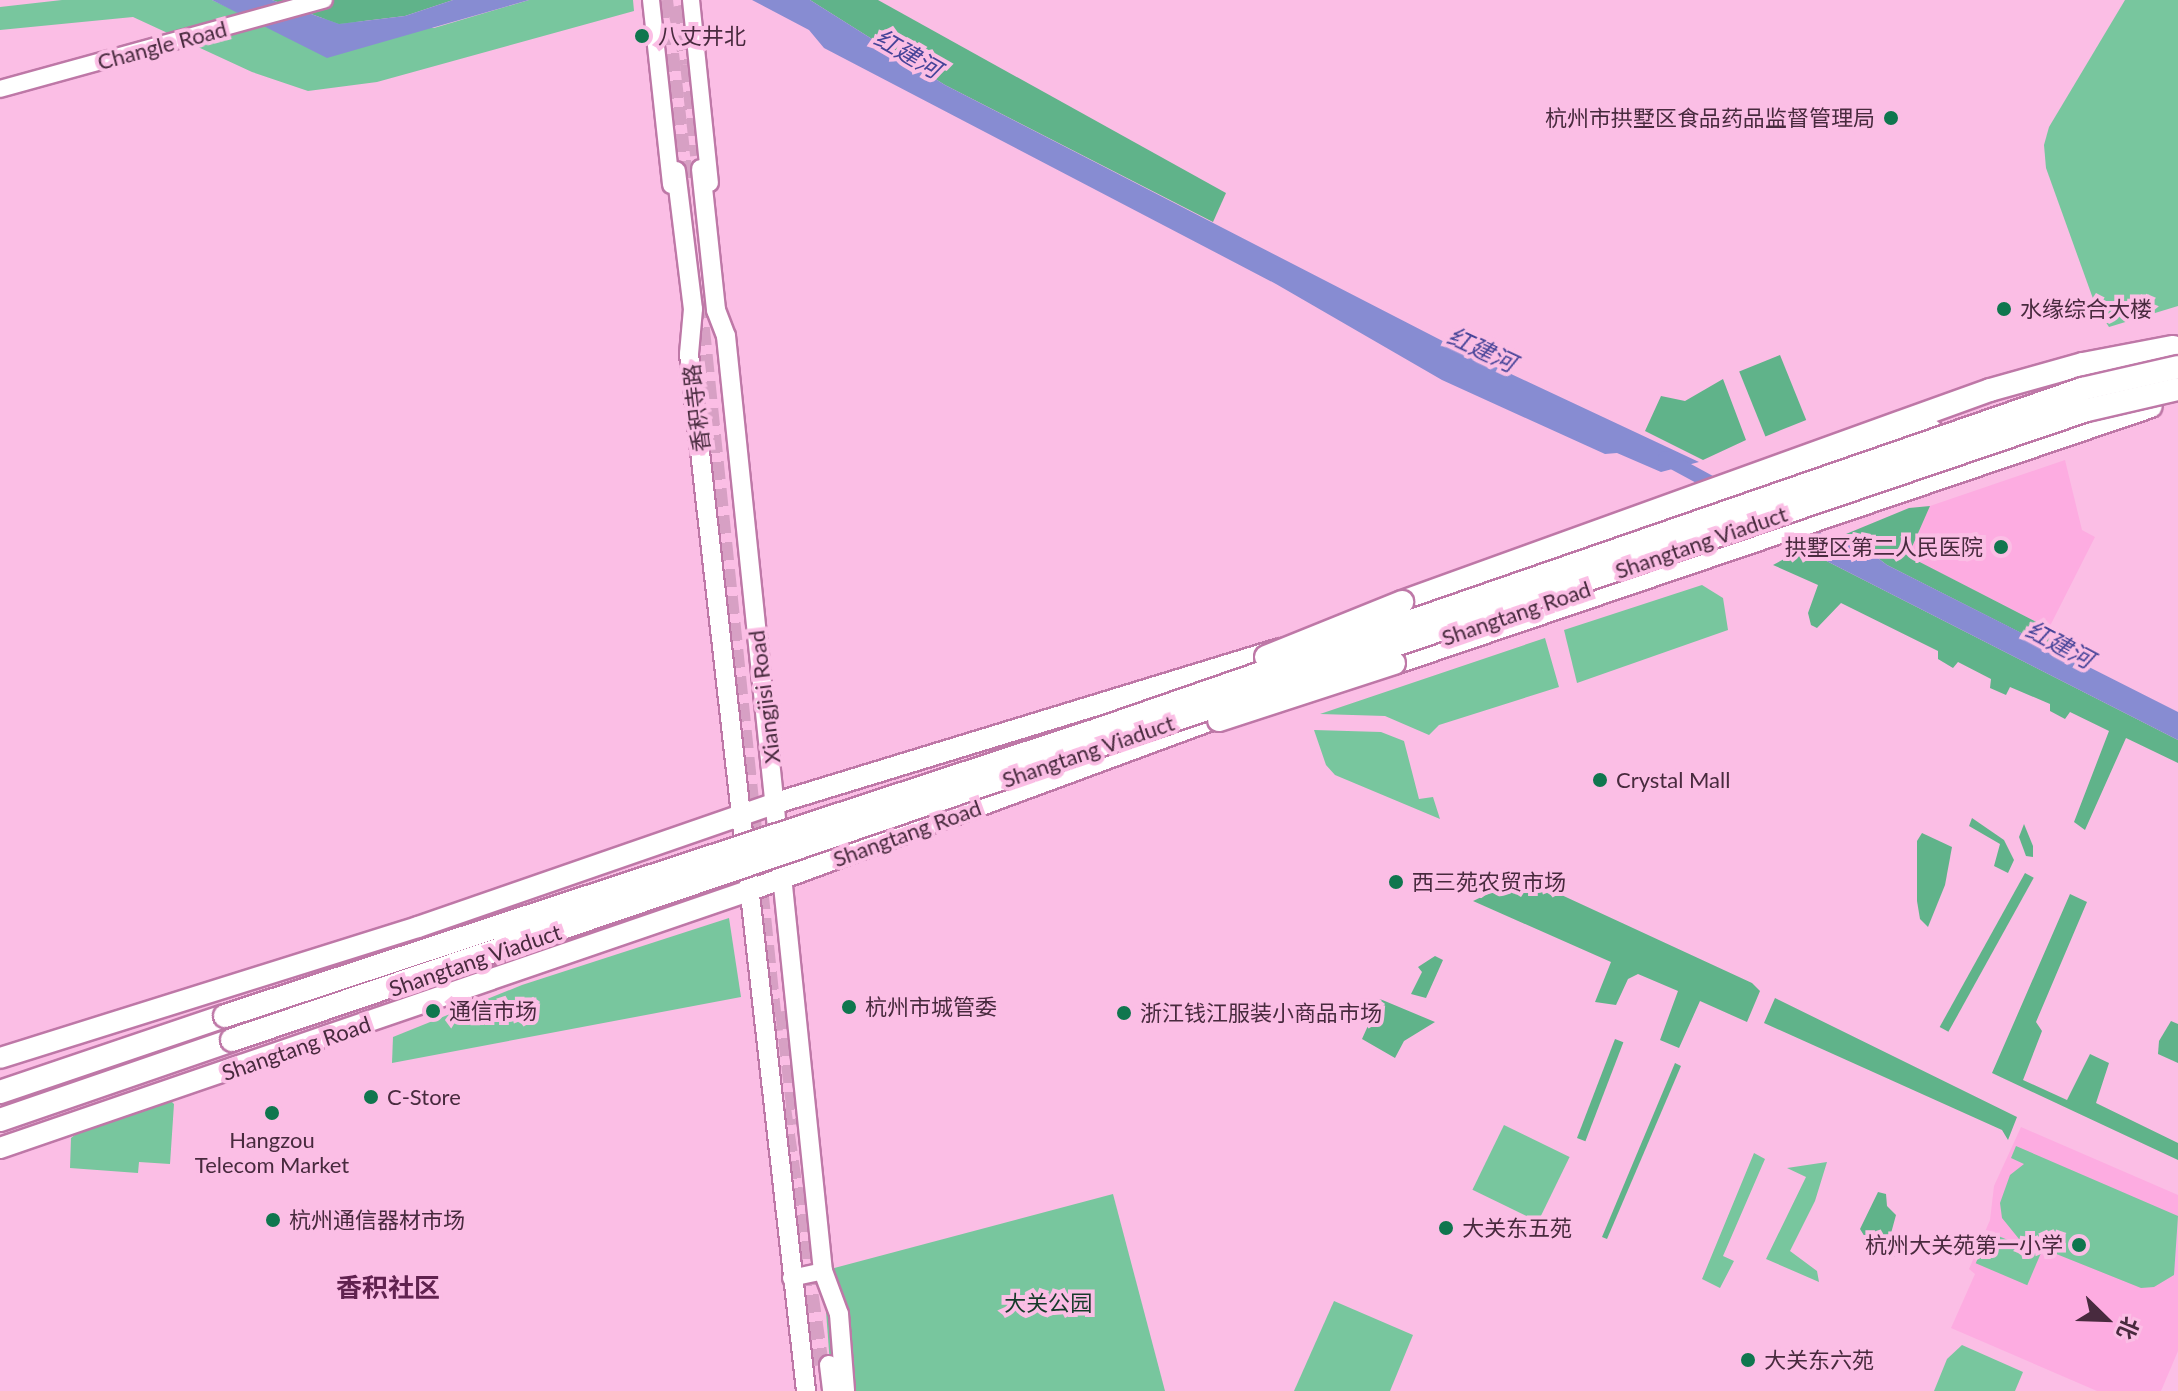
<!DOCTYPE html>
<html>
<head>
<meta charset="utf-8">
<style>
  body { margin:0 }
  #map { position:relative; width:2178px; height:1391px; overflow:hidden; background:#fbbee5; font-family:Lato,"Noto Sans SC",sans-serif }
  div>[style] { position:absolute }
  .built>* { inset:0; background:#fdace1 }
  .green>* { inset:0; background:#78c69e; transform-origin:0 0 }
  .forest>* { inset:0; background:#60b38a; transform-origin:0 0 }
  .water>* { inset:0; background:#878cd2 }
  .canal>* { height:14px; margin:-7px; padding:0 7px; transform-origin:7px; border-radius:7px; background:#878cd2 }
  .secondary-tunnel>* { height:18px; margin-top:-9px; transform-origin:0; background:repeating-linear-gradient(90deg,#d7a0c4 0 18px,transparent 0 27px) }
  .roads { filter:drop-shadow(2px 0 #be78a7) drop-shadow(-2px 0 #be78a7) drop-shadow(0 2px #be78a7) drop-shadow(0 -2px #be78a7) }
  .tertiary>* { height:16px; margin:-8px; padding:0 8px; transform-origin:8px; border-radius:8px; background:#fff }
  .secondary>* { height:18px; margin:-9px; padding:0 9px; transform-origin:9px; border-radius:9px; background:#fff }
  .primary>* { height:20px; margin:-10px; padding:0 10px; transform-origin:10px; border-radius:10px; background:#fff }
  .trunk>* { height:22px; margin:-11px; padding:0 11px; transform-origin:11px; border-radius:11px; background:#fff }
  .bridges { filter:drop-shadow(2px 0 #be78a7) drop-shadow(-2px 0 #be78a7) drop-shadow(0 2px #be78a7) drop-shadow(0 -2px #be78a7) }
  .trunk-bridge>* { height:22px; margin:-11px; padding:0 11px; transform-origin:11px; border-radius:11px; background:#fff }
  .dots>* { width:22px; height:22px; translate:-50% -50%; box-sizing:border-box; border:4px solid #fbbee5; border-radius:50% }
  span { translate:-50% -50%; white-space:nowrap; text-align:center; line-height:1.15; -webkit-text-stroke:8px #fbbee5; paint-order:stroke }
  .poi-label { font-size:22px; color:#482a3e }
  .left { translate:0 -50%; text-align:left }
  .right { translate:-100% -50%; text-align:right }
  .street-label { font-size:22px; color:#482a3e }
  .park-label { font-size:22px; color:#153a29 }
  .water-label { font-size:24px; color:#464498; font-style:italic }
  .quarter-label { font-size:26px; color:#60224f; font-weight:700 }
  .north { position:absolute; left:2066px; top:1279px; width:80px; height:80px; -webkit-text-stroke:6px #fbbee5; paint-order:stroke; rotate:113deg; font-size:22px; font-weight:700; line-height:32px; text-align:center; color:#482a3e }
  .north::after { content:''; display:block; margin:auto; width:28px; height:36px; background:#482a3e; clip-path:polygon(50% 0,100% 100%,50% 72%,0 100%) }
</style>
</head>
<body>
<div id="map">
  <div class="built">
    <i style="clip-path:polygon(2065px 460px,2082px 530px,2095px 537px,2049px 628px,1907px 556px,1930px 506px)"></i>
    <i style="clip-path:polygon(2021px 1127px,2178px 1195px,2178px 1351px,2161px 1391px,2097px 1391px,1951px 1328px,1975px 1274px,1969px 1269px,1990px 1220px,1994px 1186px)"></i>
  </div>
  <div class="green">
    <i style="clip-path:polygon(62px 0,212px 0,236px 11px,434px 28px,529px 0,633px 0,634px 11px,377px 82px,308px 91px,252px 72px,133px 17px,0 30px,0 7px)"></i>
    <i style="clip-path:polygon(2125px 0,2178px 0,2178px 306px,2109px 327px,2096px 307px,2046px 168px,2044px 145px,2049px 127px)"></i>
    <i style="clip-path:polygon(1702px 585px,1723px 598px,1728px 630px,1577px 683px,1564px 630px)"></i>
    <i style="clip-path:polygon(1545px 638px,1559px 687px,1439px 725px,1429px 735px,1385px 716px,1320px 714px)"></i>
    <i style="clip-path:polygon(1314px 730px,1381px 732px,1404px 741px,1419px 799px,1433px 797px,1440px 819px,1335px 775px,1326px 765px)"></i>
    <i style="clip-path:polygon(729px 918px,741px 997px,392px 1063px,393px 1037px,522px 985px)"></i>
    <i style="clip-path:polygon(169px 1099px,174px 1104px,170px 1164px,139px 1162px,138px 1173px,70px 1168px,71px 1138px,80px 1131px)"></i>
    <i style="left:1504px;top:1125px;width:73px;height:72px;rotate:26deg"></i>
    <i style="clip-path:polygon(2016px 1146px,2178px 1216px,2174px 1275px,2154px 1287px,2141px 1288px,2019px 1239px,2002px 1218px,2000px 1203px,2010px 1175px,2024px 1164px,2011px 1158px)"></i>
    <i style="clip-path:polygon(1754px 1153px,1765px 1159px,1723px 1256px,1734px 1261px,1720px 1288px,1702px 1279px)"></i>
    <i style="clip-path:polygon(1827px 1162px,1815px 1201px,1790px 1251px,1817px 1271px,1819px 1282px,1766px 1259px,1806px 1177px,1787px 1168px)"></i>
    <i style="clip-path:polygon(1113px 1194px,1165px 1391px,832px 1391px,823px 1271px)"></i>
    <i style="left:1989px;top:1232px;width:56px;height:34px;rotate:23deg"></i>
    <i style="clip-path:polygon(1334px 1301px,1413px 1335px,1390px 1391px,1294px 1391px)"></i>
    <i style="clip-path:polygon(1962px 1345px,2023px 1372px,2015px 1391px,1934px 1391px,1947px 1359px)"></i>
  </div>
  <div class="forest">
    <i style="clip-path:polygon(272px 0,453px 0,405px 16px,339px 24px)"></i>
    <i style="clip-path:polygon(810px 0,878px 0,1226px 193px,1213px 222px,945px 85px)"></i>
    <i style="left:1780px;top:355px;width:70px;height:44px;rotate:68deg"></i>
    <i style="clip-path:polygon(1723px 379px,1746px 440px,1703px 460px,1645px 431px,1661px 396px,1685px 401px)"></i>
    <i style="clip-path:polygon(1930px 506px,1908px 556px,2054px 631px,2047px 646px,1887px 565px,1846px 534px,1909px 508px)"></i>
    <i style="clip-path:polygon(1803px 549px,2178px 740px,2178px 763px,2126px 738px,2085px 830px,2074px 822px,2109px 731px,2070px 712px,2065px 719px,2050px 711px,2050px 704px,2010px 687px,2006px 695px,1990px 688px,1991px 679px,1958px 662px,1953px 668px,1938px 659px,1938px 651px,1841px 603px,1817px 628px,1811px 625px,1808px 613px,1818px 585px,1773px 565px)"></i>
    <i style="clip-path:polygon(1972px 818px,2004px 840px,2014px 860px,2008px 873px,1994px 866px,2000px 844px,1969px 826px)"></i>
    <i style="clip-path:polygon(2024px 824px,2033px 846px,2033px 857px,2026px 856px,2019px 837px)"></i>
    <i style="clip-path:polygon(1922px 833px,1952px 847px,1945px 885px,1928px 927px,1920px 919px,1917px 901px,1917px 841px)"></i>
    <i style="left:2025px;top:873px;width:10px;height:176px;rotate:29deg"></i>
    <i style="clip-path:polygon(1529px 880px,1752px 983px,1760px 991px,1747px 1022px,1700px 1001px,1679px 1048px,1660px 1040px,1678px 991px,1638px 974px,1628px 979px,1616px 1005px,1595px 1002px,1611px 962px,1473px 901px,1515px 881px)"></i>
    <i style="clip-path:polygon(2070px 894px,2087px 902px,2036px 1022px,2042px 1031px,2023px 1080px,2067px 1100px,2090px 1054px,2109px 1063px,2096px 1103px,2178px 1143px,2178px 1160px,1992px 1073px)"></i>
    <i style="clip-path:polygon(1435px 956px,1443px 960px,1426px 998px,1411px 994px,1422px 972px,1418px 967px)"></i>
    <i style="clip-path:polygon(1775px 998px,2017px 1117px,2008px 1140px,2002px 1130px,1764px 1023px)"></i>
    <i style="clip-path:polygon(1380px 999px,1435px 1022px,1404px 1041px,1395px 1058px,1362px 1039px)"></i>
    <i style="clip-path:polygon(2171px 1021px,2178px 1024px,2178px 1063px,2158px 1054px,2159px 1041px)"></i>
    <i style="left:1615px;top:1039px;width:9px;height:106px;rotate:21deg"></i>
    <i style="clip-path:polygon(1675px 1063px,1681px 1066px,1607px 1239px,1602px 1237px)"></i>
    <i style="clip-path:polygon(1878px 1192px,1886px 1194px,1887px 1206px,1896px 1215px,1890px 1237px,1902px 1245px,1896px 1257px,1868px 1242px,1860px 1229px)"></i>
  </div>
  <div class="water">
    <i style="clip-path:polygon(212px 0,272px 0,339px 24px,405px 16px,453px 0,529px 0,327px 58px)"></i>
    <i style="clip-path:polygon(752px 0,810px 0,945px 85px,1464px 352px,1699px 462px,1661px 472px,1617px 453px,1605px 454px,1442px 380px,1276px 284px,824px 48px,809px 30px)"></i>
    <i style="clip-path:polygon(1846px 534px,1887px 565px,2178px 712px,2178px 740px,1803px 549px)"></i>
  </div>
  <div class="canal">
    <i style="left:1665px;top:458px;width:67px;rotate:28.5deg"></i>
    <i style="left:1792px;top:526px;width:51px;rotate:28.1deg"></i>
  </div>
  <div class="secondary-tunnel">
    <i style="left:664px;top:0;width:189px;rotate:83.6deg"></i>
    <i style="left:676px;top:6px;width:59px;rotate:77.4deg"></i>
    <i style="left:689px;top:64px;width:92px;rotate:83.7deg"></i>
    <i style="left:698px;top:301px;width:734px;rotate:84.06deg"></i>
    <i style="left:784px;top:1011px;width:114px;rotate:83.4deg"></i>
    <i style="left:782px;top:1108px;width:260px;rotate:81.6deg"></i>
  </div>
  <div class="roads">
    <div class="tertiary">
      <i style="left:651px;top:0;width:186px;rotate:83.8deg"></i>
      <i style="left:691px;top:0;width:184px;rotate:84.1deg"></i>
      <i style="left:0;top:89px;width:336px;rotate:-15.4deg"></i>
      <i style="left:791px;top:1278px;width:33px;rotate:-12deg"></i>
    </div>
    <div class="secondary">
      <i style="left:701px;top:169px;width:142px;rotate:83.9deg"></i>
      <i style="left:716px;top:310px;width:28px;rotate:69deg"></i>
      <i style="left:726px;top:336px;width:940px;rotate:84.08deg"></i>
      <i style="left:823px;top:1271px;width:46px;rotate:69.6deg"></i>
      <i style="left:839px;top:1314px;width:77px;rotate:85.5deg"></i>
      <i style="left:676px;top:171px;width:139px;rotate:83deg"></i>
      <i style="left:693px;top:309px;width:45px;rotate:95.1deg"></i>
      <i style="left:689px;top:354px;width:1044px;rotate:83.56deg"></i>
      <i style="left:829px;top:1365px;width:26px;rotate:83deg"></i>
    </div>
    <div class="primary">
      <i style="left:1656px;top:525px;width:292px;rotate:-19deg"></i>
      <i style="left:0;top:1058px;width:438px;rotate:-17.4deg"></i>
      <i style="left:418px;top:927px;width:379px;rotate:-19.1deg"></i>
      <i style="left:776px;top:803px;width:527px;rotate:-16.99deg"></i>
      <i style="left:0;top:1148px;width:791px;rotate:-18.96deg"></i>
      <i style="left:748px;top:891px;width:517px;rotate:-20.26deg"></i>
    </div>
    <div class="trunk">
      <i style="left:1402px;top:602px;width:625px;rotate:-19.83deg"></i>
      <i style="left:1990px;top:390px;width:97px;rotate:-15.6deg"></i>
      <i style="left:2083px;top:364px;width:92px;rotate:-10.7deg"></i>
      <i style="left:1394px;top:663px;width:799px;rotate:-18.75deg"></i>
      <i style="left:0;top:1092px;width:237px;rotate:-18.7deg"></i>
      <i style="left:0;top:1120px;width:245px;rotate:-19deg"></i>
    </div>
  </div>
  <div class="bridges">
    <div class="trunk-bridge">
      <i style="left:1266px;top:657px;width:147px;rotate:-22deg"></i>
      <i style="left:1219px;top:720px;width:184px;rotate:-18deg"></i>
      <i style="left:225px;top:1016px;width:911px;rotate:-18.16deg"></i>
      <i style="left:1091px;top:732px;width:1049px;rotate:-19.09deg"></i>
      <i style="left:2082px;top:389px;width:98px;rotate:-12.9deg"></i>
      <i style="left:232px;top:1040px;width:1959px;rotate:-18.76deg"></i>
      <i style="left:2087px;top:410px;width:93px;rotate:-13deg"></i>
    </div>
  </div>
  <div class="dots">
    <i style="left:642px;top:36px;background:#0f764e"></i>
    <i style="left:1891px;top:118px;background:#0f764e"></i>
    <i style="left:2004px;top:309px;background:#0f764e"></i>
    <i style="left:2001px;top:547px;background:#0f764e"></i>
    <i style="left:1600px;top:780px;background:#0f764e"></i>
    <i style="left:1396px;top:882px;background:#0f764e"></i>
    <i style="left:849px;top:1007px;background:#0f764e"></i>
    <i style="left:433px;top:1011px;background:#0f764e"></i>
    <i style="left:1124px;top:1013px;background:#0f764e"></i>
    <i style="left:371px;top:1097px;background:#0f764e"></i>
    <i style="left:272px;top:1113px;background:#0f764e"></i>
    <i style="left:273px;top:1220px;background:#0f764e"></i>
    <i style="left:1446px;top:1228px;background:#0f764e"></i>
    <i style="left:2079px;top:1245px;background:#0f764e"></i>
    <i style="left:1748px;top:1360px;background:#0f764e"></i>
  </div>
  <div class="poi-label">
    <span class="left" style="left:658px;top:36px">八丈井北</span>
    <span class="right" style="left:1875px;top:118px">杭州市拱墅区食品药品监督管理局</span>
    <span class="left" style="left:2020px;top:309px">水缘综合大楼</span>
    <span class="right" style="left:1983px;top:547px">拱墅区第二人民医院</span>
    <span class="left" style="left:1616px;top:780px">Crystal Mall</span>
    <span class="left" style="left:1412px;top:882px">西三苑农贸市场</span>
    <span class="left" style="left:865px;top:1007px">杭州市城管委</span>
    <span class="left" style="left:449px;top:1011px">通信市场</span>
    <span class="left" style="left:1140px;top:1013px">浙江钱江服装小商品市场</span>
    <span class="left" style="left:387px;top:1097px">C-Store</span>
    <span style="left:272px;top:1152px">Hangzou<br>Telecom Market</span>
    <span class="left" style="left:289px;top:1220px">杭州通信器材市场</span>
    <span class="left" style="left:1462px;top:1228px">大关东五苑</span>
    <span class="right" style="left:2063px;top:1245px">杭州大关苑第一小学</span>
    <span class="left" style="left:1764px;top:1360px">大关东六苑</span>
  </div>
  <div class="street-label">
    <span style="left:162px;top:45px;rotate:-15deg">Changle Road</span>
    <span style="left:696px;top:408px;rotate:-97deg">香积寺路</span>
    <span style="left:1701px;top:542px;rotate:-19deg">Shangtang Viaduct</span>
    <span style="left:1516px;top:613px;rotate:-19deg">Shangtang Road</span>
    <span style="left:764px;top:697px;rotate:-97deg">Xiangjisi Road</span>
    <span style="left:1088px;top:751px;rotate:-19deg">Shangtang Viaduct</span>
    <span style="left:907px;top:833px;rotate:-20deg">Shangtang Road</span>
    <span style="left:475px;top:960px;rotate:-19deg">Shangtang Viaduct</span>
    <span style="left:296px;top:1048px;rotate:-19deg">Shangtang Road</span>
  </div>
  <div class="park-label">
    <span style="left:1048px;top:1303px">大关公园</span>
  </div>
  <div class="water-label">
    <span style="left:908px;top:53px;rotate:30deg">红建河</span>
    <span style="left:1482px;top:349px;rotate:25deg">红建河</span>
    <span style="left:2060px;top:644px;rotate:28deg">红建河</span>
  </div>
  <div class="quarter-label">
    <span style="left:388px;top:1288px">香积社区</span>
  </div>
  <div class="north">北</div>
</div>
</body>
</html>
